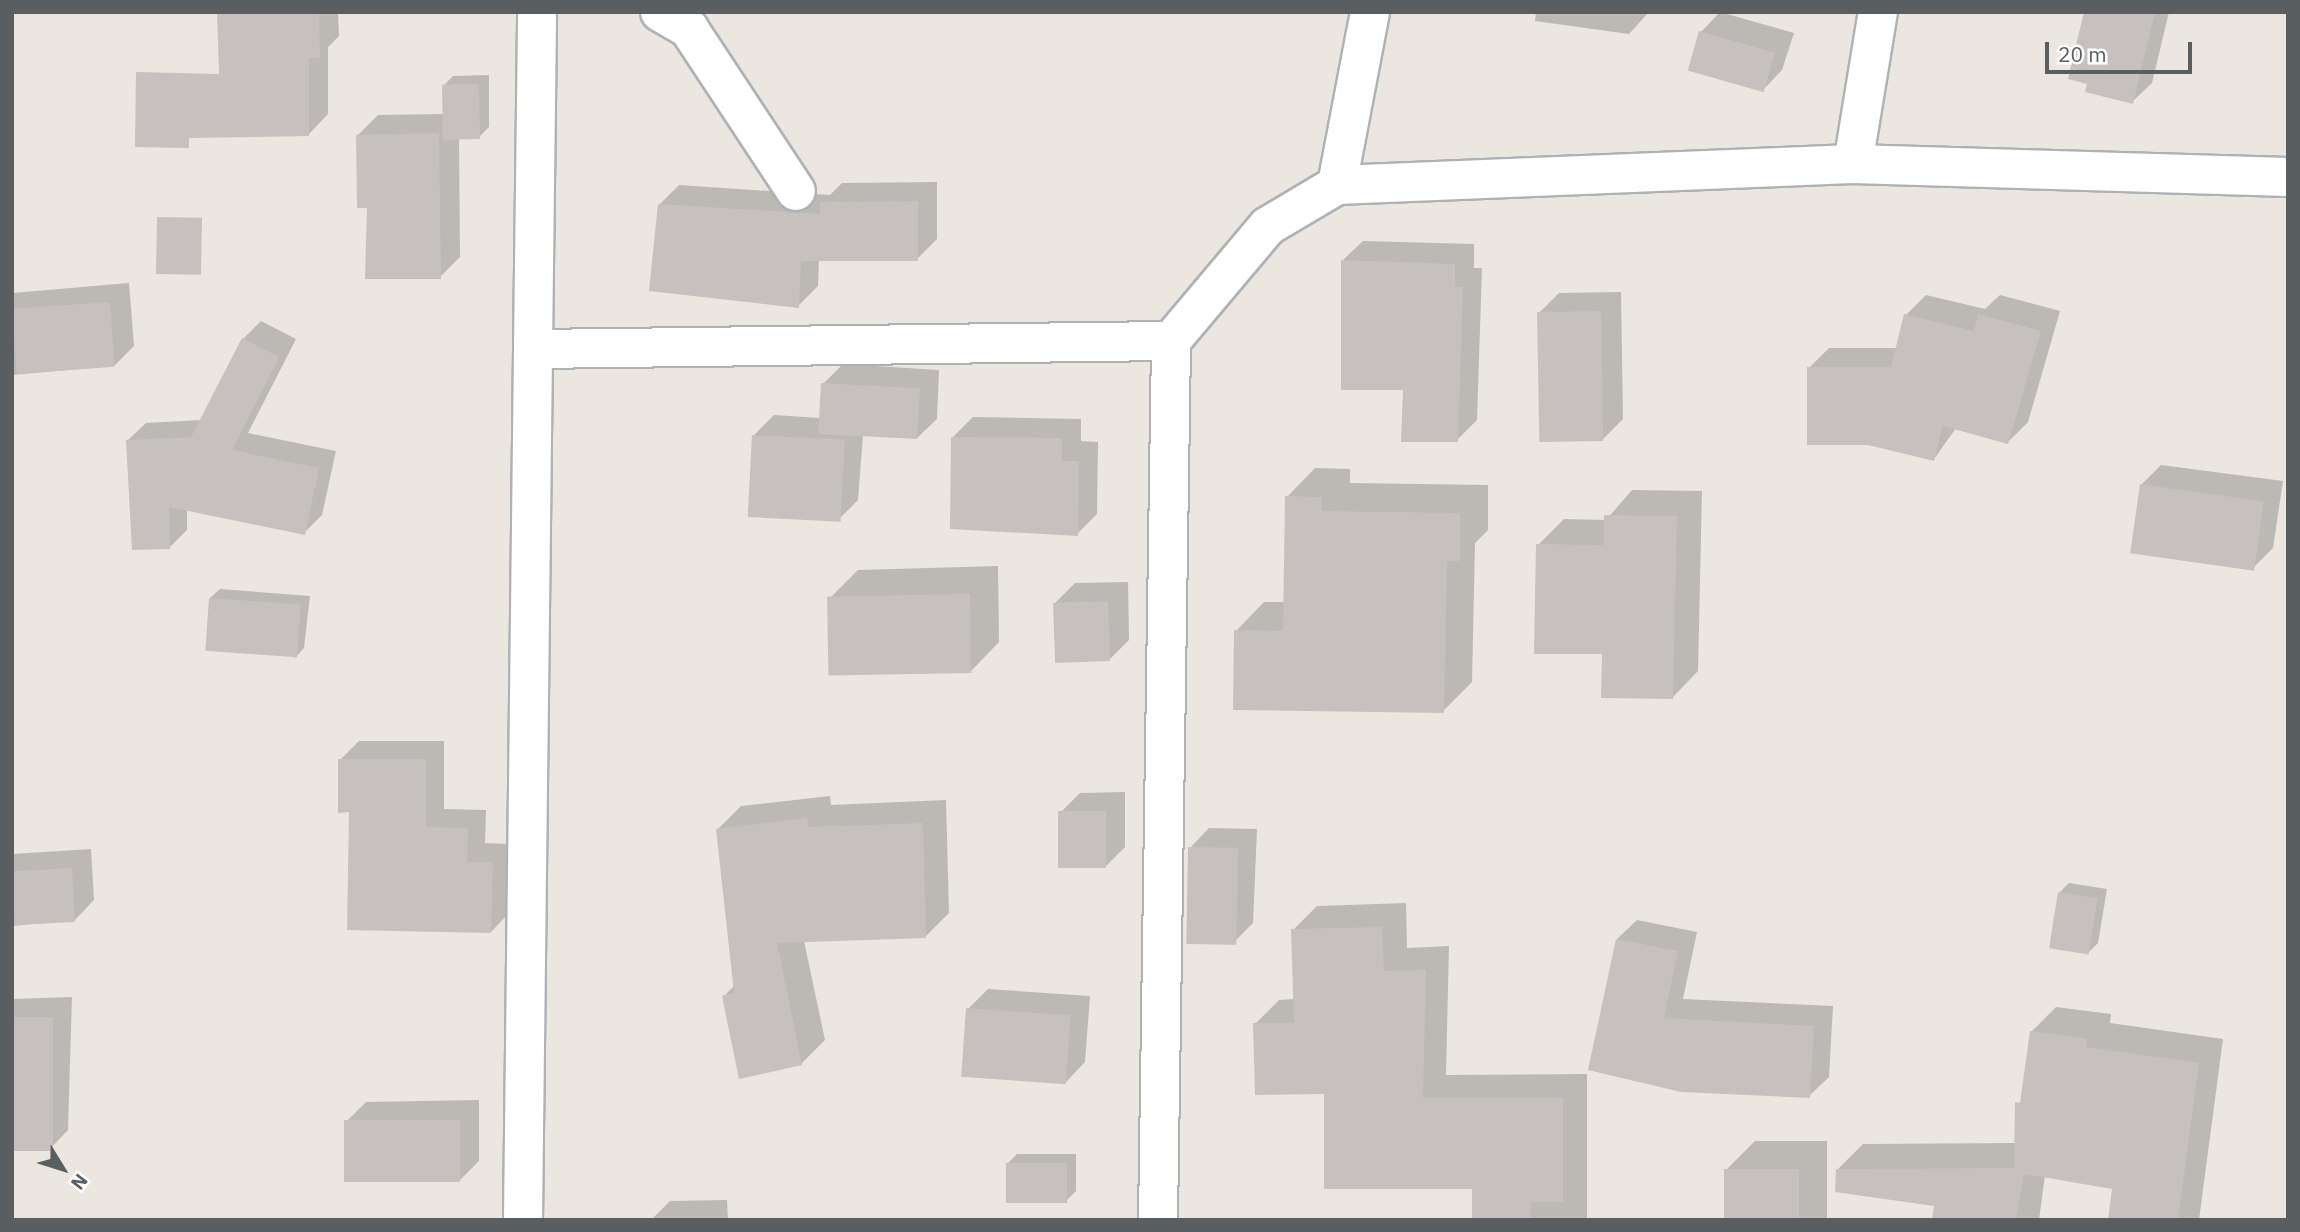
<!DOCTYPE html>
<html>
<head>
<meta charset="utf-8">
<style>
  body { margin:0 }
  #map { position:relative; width:2300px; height:1232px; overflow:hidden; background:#ebe6e0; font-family:"IBM Plex Sans",sans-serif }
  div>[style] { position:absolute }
  .shadow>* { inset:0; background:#0003 }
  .building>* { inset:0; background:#c6c1be; transform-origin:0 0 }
  .roads { filter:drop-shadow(2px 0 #aeb2b5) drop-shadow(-2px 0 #aeb2b5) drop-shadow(0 2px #aeb2b5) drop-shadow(0 -2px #aeb2b5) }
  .minor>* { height:38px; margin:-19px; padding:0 19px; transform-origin:19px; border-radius:19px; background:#fff }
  span { translate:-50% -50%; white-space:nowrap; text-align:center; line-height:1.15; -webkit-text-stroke:7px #fff; paint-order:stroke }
  .frame { position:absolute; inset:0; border:14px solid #595e60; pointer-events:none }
  .north { position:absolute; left:28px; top:1134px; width:70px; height:70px; -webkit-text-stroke:5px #fff; paint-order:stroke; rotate:128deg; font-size:19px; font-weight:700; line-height:28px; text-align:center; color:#595e60 }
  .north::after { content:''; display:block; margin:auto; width:24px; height:32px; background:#595e60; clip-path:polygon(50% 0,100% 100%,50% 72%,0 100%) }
  .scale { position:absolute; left:2045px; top:42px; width:147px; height:32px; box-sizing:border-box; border:4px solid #595e60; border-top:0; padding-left:9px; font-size:21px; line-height:24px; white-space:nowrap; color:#595e60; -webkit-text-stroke:5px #fff; paint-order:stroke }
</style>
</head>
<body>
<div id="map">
  <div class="shadow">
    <i style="clip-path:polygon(219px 12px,338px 12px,339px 36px,328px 47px,328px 114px,309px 134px)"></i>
    <i style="clip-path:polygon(1536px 12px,1649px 12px,1629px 34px,1535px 21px)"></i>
    <i style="clip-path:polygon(1720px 12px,1794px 33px,1782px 70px,1763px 90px,1701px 32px)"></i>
    <i style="clip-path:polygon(2086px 12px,2169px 12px,2152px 83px,2132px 102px,2089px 83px)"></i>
    <i style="clip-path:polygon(489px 75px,489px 127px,479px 137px,459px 137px,460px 257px,440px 277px,368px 206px,358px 135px,378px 115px,444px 114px,443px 86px,453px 76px)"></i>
    <i style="clip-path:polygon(937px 182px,937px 239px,917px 259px,819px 259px,818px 286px,798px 306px,659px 205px,679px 185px,830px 195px,842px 183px)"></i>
    <i style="clip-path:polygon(1363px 241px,1474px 244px,1474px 268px,1482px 268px,1477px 420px,1457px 440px,1405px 388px,1343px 260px)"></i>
    <i style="clip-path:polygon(129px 283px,134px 346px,114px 366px,12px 375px,12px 293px)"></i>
    <i style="clip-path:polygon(1621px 292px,1623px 419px,1603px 439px,1539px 313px,1559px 293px)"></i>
    <i style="clip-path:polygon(1926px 295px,1985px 309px,2000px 295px,2060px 311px,2028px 422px,2008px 442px,1956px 428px,1934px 459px,1809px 368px,1829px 348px,1898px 348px,1906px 315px)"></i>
    <i style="clip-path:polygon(261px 321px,296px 339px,248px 433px,336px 451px,322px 515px,304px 533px,187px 509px,187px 530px,170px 547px,128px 440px,146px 423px,202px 420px,243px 339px)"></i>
    <i style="clip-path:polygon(843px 364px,939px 370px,937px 419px,917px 438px,863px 435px,858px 500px,838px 520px,754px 435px,774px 415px,820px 418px,823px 384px)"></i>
    <i style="clip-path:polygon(973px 417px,1081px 419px,1081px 441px,1098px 442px,1097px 514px,1077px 534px,953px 437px)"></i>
    <i style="clip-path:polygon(2161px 465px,2283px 481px,2273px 548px,2253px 568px,2141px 485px)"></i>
    <i style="clip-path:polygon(1315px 468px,1350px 469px,1350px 483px,1488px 485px,1488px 530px,1475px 543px,1472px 682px,1443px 711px,1236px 631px,1264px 602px,1285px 602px,1287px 497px)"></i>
    <i style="clip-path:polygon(1632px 490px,1702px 491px,1698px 671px,1673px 697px,1604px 652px,1538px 545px,1564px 519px,1606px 520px)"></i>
    <i style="clip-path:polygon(998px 566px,999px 642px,971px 671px,829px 599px,858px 570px)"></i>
    <i style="clip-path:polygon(1128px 582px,1129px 640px,1109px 660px,1055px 603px,1075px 583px)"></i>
    <i style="clip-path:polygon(220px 589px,310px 596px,304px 648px,295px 658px,210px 598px)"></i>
    <i style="clip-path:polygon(359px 741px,444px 741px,444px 809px,486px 810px,485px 843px,511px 844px,509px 913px,491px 932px,340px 760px)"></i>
    <i style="clip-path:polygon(1125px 792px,1125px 847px,1105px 867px,1060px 813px,1080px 793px)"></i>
    <i style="clip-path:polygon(830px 796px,831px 805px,946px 800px,949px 913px,925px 937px,804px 941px,825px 1040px,801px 1064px,724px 996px,735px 985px,718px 829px,741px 806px)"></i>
    <i style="clip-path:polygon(1209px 828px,1257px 829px,1253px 923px,1233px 943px,1190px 848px)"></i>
    <i style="clip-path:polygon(91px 849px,94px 900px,75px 920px,12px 926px,12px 854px)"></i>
    <i style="clip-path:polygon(2069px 883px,2107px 889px,2098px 943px,2088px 953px,2059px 893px)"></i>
    <i style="clip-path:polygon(1406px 903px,1407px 948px,1449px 946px,1446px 1075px,1587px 1074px,1587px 1220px,1474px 1220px,1473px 1187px,1326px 1092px,1255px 1024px,1279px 1000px,1295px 999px,1293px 930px,1317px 906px)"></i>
    <i style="clip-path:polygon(1637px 920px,1697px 932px,1683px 999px,1833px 1006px,1829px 1077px,1809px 1096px,1681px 1090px,1617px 939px)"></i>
    <i style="clip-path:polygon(988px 989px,1090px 996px,1085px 1062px,1066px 1082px,968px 1009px)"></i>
    <i style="clip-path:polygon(72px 997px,68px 1130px,49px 1150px,12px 1149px,12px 999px)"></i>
    <i style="clip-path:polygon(2056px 1007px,2111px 1014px,2110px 1023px,2223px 1039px,2199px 1220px,2110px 1220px,2114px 1187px,2045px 1175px,2039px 1220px,1933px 1220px,1936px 1204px,1838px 1169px,1863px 1144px,2016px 1143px,2031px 1032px)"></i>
    <i style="clip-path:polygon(479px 1100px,479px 1161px,459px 1181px,346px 1122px,366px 1102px)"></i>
    <i style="clip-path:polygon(1755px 1141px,1827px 1141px,1827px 1220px,1726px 1220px,1726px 1170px)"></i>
    <i style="clip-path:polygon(1017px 1154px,1076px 1154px,1076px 1191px,1066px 1201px,1007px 1164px)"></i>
    <i style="clip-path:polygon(727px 1200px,728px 1220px,651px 1220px,670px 1201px)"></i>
  </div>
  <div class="building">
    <i style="clip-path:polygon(217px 12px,319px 12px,320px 58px,309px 58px,309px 136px,189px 138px,189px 148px,135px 147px,136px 72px,219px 74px)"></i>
    <i style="clip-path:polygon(2084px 12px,2155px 12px,2133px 104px,2085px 92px,2087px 84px,2068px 79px)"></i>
    <i style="left:1699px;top:31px;width:79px;height:41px;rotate:16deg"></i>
    <i style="left:479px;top:84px;width:55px;height:37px;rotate:89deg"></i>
    <i style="clip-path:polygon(439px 133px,441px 279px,365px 279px,367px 208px,357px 208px,356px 135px)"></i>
    <i style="clip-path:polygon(918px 201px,918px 261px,801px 261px,799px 308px,649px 291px,658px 204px,820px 214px,820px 202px)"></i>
    <i style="left:157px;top:217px;width:45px;height:57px;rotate:1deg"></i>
    <i style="clip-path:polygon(1341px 260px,1455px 264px,1455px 287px,1463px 287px,1458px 442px,1401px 442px,1403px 390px,1341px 390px)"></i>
    <i style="left:110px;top:302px;width:65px;height:98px;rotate:86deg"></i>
    <i style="left:1601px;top:311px;width:130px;height:64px;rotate:89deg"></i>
    <i style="clip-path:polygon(1904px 314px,1974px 331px,1978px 314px,2041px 331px,2008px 444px,1943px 426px,1934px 461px,1868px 445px,1807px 445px,1807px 367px,1891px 367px)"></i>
    <i style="clip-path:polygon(242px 338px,279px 357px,232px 450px,319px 468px,305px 535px,169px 507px,170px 549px,132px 550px,126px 440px,191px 437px)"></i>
    <i style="left:821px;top:383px;width:99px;height:51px;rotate:3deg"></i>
    <i style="left:752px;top:435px;width:93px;height:82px;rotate:3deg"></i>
    <i style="clip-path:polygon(951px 437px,1062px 438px,1062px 461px,1079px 461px,1078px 536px,950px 529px)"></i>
    <i style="left:2140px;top:484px;width:125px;height:70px;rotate:8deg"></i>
    <i style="clip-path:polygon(1285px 496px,1322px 497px,1322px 511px,1460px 513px,1460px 561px,1447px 561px,1444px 713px,1233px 710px,1234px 630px,1283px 631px)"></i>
    <i style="clip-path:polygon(1604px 515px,1677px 516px,1673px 699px,1601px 698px,1602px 654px,1534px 654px,1536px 544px,1604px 545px)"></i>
    <i style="left:970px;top:594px;width:79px;height:143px;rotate:89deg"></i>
    <i style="left:209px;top:598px;width:92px;height:53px;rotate:4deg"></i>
    <i style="left:1108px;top:601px;width:60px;height:55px;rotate:88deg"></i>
    <i style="clip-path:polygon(338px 759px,426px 759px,426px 827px,468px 828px,467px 862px,493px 862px,491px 933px,347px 930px,349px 812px,338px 813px)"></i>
    <i style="left:1106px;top:811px;width:57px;height:48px;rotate:90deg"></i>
    <i style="clip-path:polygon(807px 818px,808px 827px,923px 823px,926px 938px,777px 943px,802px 1065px,739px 1079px,722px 996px,734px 993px,716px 829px)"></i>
    <i style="left:1188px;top:847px;width:50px;height:97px;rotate:1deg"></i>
    <i style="left:72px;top:868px;width:54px;height:60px;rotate:87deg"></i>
    <i style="left:2058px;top:892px;width:40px;height:57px;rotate:9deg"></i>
    <i style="clip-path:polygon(1382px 927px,1384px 971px,1426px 970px,1423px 1098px,1563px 1098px,1563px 1202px,1531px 1202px,1530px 1220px,1472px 1220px,1472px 1189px,1324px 1189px,1324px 1094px,1255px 1095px,1253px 1023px,1294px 1023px,1291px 929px)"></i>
    <i style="clip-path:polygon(1616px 939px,1678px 951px,1664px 1018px,1814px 1026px,1810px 1098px,1681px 1092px,1588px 1070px)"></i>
    <i style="left:966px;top:1008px;width:105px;height:69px;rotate:4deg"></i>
    <i style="left:12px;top:1017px;width:41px;height:134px"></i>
    <i style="clip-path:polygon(2030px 1031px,2087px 1039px,2086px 1047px,2199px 1063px,2178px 1220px,2108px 1220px,2112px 1189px,2024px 1174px,2016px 1220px,1932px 1220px,1934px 1206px,1835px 1192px,1836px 1169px,2014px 1168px,2015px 1102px,2020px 1103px)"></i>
    <i style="left:460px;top:1120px;width:62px;height:116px;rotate:90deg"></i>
    <i style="left:1006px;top:1163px;width:61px;height:40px"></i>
    <i style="left:1724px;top:1169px;width:75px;height:51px"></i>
  </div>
  <div class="roads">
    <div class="minor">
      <i style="left:660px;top:12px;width:34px;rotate:30deg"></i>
      <i style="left:689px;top:29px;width:194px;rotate:56.6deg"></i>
      <i style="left:1853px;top:164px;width:154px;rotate:-80.7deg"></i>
      <i style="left:1337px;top:185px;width:516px;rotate:-2.33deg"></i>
      <i style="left:1853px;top:164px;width:435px;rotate:1.7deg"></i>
      <i style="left:533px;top:349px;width:337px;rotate:-89.3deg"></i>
      <i style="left:523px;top:1220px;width:871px;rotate:-89.34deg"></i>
      <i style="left:533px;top:349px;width:638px;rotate:-0.72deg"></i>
      <i style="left:1158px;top:1220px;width:879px;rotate:-89.15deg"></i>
      <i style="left:1171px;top:341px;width:150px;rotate:-49.9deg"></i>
      <i style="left:1268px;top:226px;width:80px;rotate:-30.7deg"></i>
      <i style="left:1337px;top:185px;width:176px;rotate:-79.2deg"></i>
    </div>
  </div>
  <div class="frame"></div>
  <div class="north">N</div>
  <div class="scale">20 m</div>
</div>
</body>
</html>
